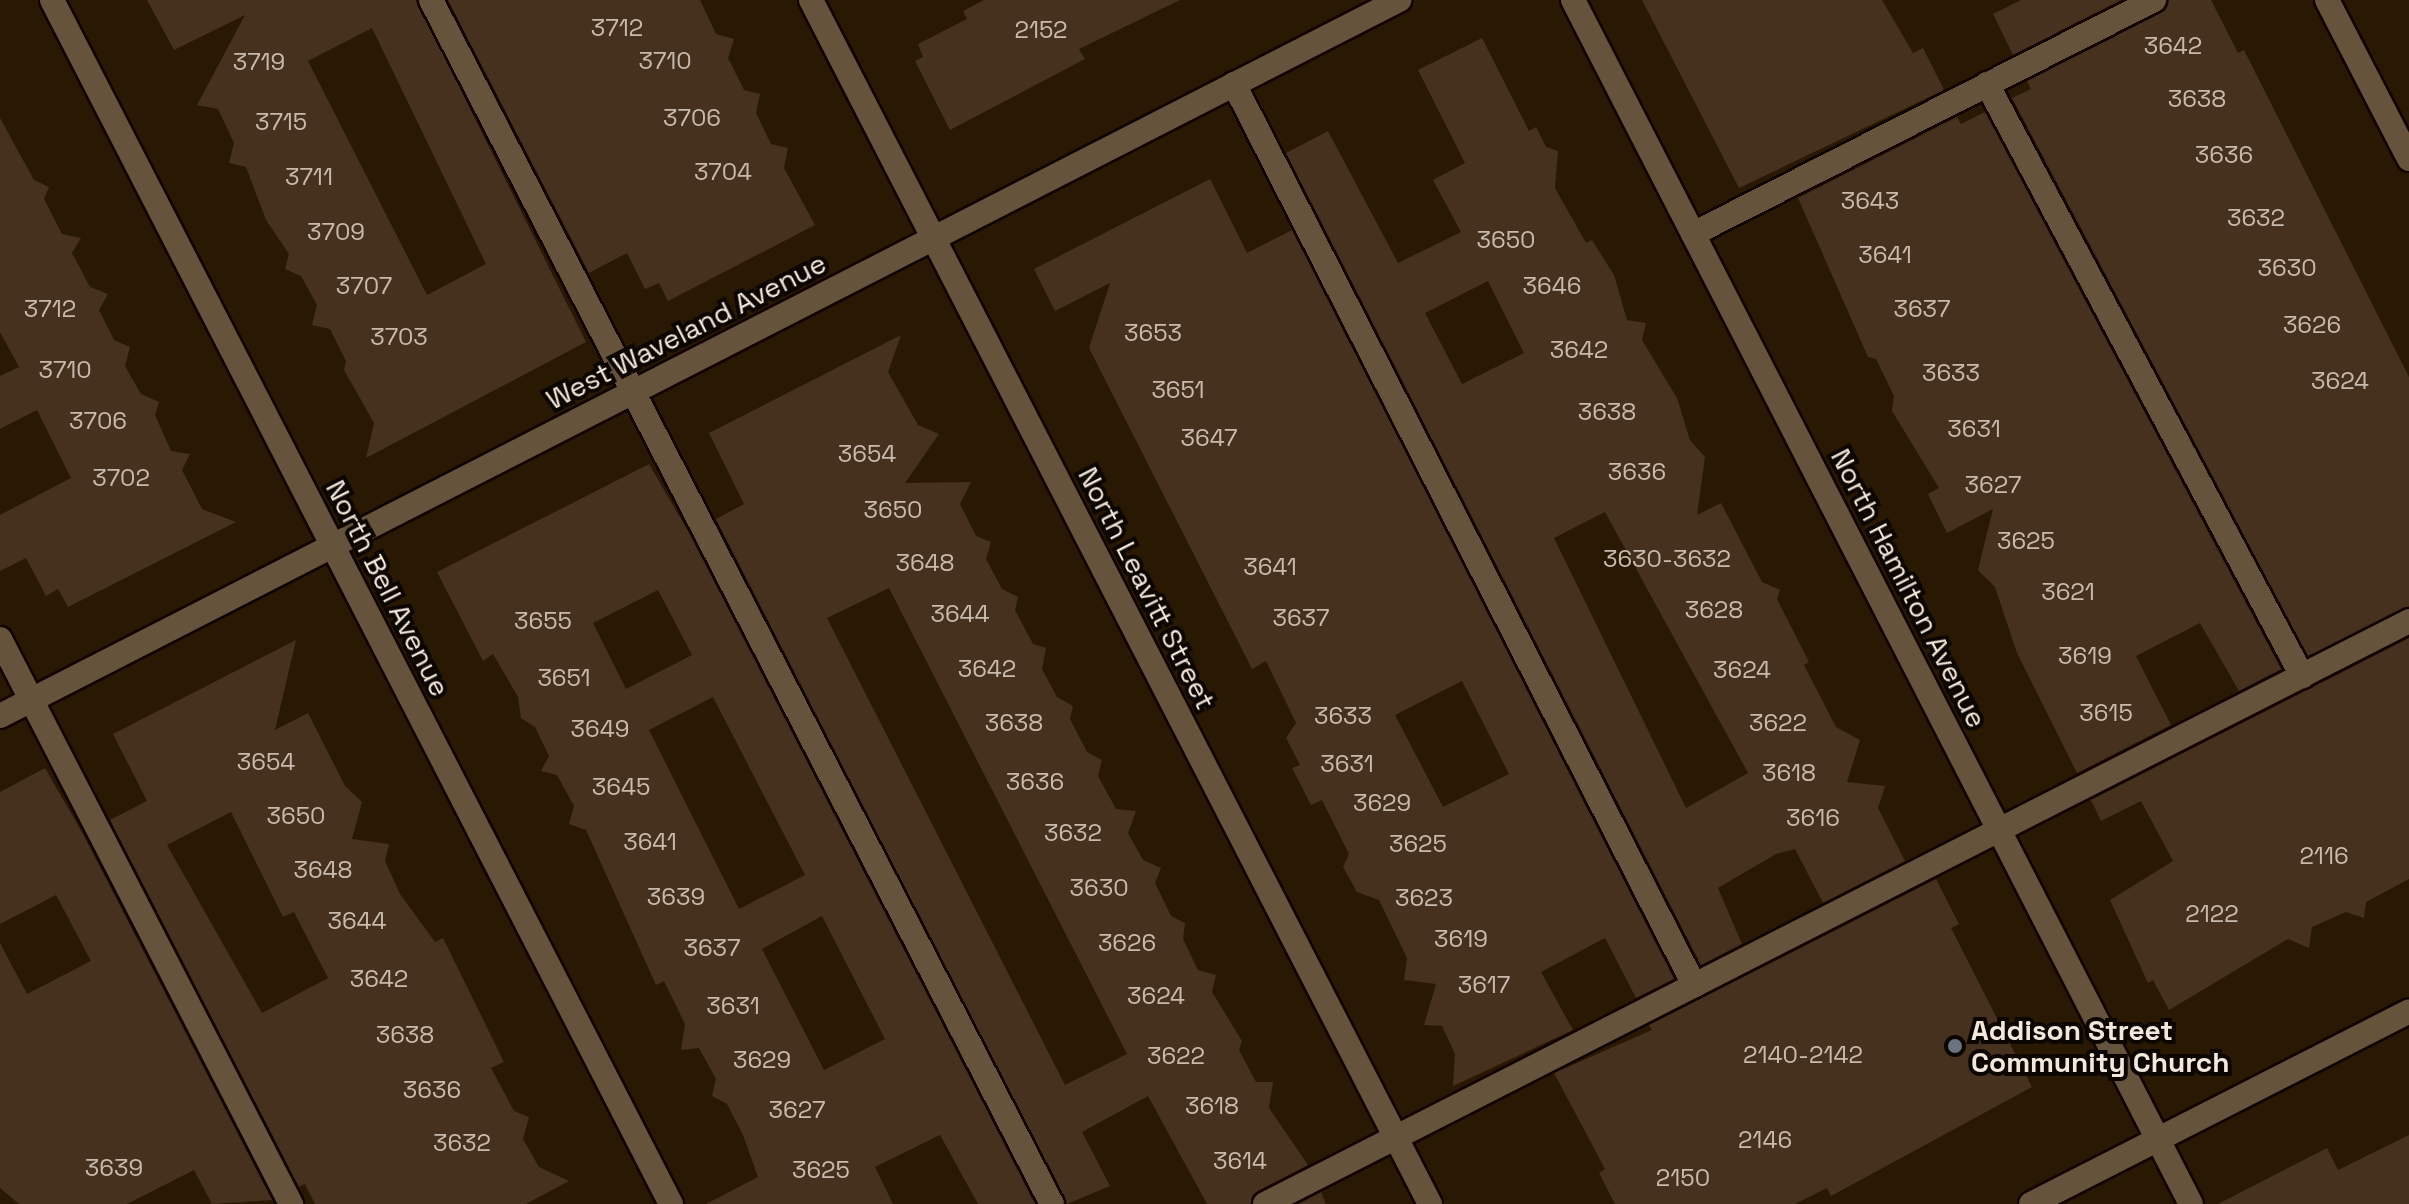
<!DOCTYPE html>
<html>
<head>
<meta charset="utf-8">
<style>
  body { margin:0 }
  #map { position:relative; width:2409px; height:1204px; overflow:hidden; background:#291903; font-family:"Space Grotesk",sans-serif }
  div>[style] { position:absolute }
  .building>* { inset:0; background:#46301e }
  .roads { filter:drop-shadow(2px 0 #110400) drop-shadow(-2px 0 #110400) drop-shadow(0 2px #110400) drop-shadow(0 -2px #110400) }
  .lane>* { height:24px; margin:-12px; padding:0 12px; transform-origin:12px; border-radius:12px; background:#66533c }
  .street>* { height:24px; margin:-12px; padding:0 12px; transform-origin:12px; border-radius:12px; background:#66533c }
  .secondary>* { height:24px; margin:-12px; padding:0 12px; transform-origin:12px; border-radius:12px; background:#66533c }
  .dots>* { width:22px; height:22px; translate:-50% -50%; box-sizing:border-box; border:4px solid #0c0601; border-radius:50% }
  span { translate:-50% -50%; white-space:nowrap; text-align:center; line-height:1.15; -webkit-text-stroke:8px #0c0601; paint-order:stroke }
  .number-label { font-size:24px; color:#c8baac }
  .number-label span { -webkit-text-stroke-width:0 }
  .street-label { font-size:28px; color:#f4e8db }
  .poi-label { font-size:28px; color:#f4e8db; font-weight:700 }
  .left { translate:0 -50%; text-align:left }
</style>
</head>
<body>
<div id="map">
  <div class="building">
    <i style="clip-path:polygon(evenodd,147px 0,416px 0,586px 342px,366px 458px,374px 423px,344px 370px,346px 361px,330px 329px,312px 325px,317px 305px,301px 276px,285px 269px,289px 254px,266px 220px,246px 167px,229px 163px,234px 143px,218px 109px,197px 105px,245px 15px,174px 50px,147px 0,372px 28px,486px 264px,427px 295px,308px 61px,372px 28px)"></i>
    <i style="clip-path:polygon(448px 0,700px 0,716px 34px,734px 39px,728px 58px,744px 90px,760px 94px,756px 113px,771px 144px,788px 148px,784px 168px,815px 225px,668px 301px,659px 283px,645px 289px,627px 253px,589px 273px)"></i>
    <i style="clip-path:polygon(984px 0,1180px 0,1079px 49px,1085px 59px,950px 130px,915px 61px,923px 57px,918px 44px,967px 19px,963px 11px)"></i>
    <i style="clip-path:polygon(1642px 0,1882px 0,1913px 53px,1923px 48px,1944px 90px,1739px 188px)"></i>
    <i style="clip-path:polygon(2021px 0,2121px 0,2013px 55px,1993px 14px)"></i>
    <i style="clip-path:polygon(2169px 0,2211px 0,2238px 53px,2244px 50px,2409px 377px,2409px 606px,2308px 656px,2012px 98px,2031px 89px,2027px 81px,2161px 13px)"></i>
    <i style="clip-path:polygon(evenodd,1482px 38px,1529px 131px,1536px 127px,1546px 147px,1558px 151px,1555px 188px,1586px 243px,1592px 240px,1614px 275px,1627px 320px,1646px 323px,1642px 340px,1677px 398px,1690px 440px,1705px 457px,1697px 515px,1721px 503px,1762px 582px,1780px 590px,1777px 599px,1809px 662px,1804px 665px,1836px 727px,1860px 740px,1847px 782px,1885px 786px,1878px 808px,1905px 861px,1823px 903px,1795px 849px,1776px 854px,1718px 888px,1742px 944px,1701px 965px,1286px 153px,1328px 131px,1398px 263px,1461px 232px,1433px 180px,1465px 163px,1418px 70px,1482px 38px,1488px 281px,1524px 353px,1462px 384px,1425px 313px,1488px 281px,1482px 38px,1605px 512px,1748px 773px,1686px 808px,1554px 538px,1605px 512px)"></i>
    <i style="clip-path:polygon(1985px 112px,2281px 669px,2239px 691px,2200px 623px,2136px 656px,2171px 725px,2077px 773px,2017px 653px,1995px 587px,1978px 570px,1993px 509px,1947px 533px,1928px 494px,1939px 488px,1892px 411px,1894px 396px,1876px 359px,1868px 357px,1798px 198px,1957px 117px,1961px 124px)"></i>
    <i style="clip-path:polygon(0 118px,34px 180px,49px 187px,44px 199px,62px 234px,81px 238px,72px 253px,90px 287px,108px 294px,99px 310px,114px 340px,130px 347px,125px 366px,141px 394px,159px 402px,155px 415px,171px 451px,190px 454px,182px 470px,202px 509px,236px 522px,68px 607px,58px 589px,46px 596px,26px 558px,0 571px,0 515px,71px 478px,37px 410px,0 429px,0 376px,19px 367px,0 332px)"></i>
    <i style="clip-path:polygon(evenodd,1210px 179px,1247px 253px,1292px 230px,1674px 979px,1636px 998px,1605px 938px,1541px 972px,1573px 1030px,1453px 1086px,1455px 1054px,1442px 1026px,1424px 1025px,1436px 984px,1404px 980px,1407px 958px,1379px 900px,1357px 892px,1343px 867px,1349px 854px,1322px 800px,1311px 805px,1292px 768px,1300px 765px,1286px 738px,1296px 723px,1266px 661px,1252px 669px,1089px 348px,1110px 283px,1055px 311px,1034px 269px,1210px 179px,1462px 681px,1509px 774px,1443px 807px,1395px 715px,1462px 681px)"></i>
    <i style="clip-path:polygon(evenodd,901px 335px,888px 372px,918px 425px,939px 434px,905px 483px,971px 482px,960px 504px,976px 536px,991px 542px,986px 559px,1002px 589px,1018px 597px,1015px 610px,1033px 644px,1046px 648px,1042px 669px,1057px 697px,1073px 706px,1070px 719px,1087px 752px,1102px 760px,1098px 776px,1116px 809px,1136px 811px,1128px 833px,1143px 860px,1161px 868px,1155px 883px,1171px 916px,1185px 923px,1183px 939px,1198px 970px,1216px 975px,1212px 992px,1242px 1041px,1239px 1050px,1256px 1082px,1273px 1082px,1269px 1108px,1308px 1165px,1258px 1191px,1250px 1204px,1207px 1204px,1148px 1096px,1082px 1132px,1110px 1186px,1067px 1204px,716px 519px,744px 504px,709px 433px,901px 335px,889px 588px,1127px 1054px,1065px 1085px,827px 618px,889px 588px)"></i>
    <i style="clip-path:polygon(evenodd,649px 464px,689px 533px,1035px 1204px,978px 1204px,940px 1135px,875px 1167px,893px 1204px,706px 1204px,758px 1177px,743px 1135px,727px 1104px,712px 1096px,716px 1079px,699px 1048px,681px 1050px,685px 1024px,664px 981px,656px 985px,586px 830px,569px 824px,574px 806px,557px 775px,541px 771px,549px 756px,535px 727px,521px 718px,518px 697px,493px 654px,483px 661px,437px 572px,649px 464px,658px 590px,692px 655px,626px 689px,593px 623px,658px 590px,649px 464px,713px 697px,805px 875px,739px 909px,649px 730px,713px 697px,649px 464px,822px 916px,885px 1039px,824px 1070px,762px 949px,822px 916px)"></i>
    <i style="clip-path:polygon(2409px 638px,2409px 879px,2366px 902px,2364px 918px,2346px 912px,2312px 927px,2309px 948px,2288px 939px,2169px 1010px,2153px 980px,2148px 983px,2110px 900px,2173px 861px,2141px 801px,2101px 821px,2091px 800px)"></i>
    <i style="clip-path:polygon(evenodd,296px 640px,275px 730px,308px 713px,345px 786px,362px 802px,352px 839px,389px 844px,385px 861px,400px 894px,435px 942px,443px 938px,504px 1062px,491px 1068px,514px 1111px,529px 1117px,523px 1139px,539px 1167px,569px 1181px,526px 1204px,315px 1204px,305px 1184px,299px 1187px,110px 820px,147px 801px,113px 734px,296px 640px,231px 812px,283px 917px,294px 912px,328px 978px,262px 1013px,167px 845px,231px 812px)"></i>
    <i style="clip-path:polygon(45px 768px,83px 834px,272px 1200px,212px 1204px,194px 1170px,127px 1204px,19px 1204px,0 1188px,0 943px,27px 994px,91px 961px,56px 895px,0 924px,0 792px)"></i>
    <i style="clip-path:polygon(1936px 879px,1959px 924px,1951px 928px,2032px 1087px,1831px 1196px,1827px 1188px,1795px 1204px,1615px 1204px,1599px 1173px,1605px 1169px,1554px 1073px,1652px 1030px,1649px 1025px)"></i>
    <i style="clip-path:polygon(2409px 1135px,2409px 1204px,2218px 1204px,2327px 1148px,2338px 1170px)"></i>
    <i style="clip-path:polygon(1321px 1192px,1326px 1204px,1298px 1204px)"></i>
  </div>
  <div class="roads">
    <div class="lane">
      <i style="left:431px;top:0;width:1355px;rotate:62.72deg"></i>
      <i style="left:1234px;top:84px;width:1012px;rotate:62.95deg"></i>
      <i style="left:1987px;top:84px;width:671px;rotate:61.98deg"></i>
      <i style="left:1693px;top:234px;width:517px;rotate:-26.91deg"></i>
      <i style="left:0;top:639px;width:636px;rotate:62.75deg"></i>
      <i style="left:1265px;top:1204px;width:1284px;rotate:-27deg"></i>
    </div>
    <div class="street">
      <i style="left:52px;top:0;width:1354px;rotate:62.79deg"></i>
      <i style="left:811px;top:0;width:1354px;rotate:62.79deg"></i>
      <i style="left:1573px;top:0;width:1353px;rotate:62.83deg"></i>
      <i style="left:2327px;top:0;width:179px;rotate:62.7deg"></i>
      <i style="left:0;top:716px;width:1572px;rotate:-27.1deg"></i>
    </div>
    <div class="secondary">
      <i style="left:2031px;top:1204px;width:424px;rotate:-27deg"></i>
    </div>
  </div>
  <div class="dots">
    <i style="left:1955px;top:1046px;background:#6b7280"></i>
  </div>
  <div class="number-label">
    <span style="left:617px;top:28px">3712</span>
    <span style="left:1041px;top:30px">2152</span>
    <span style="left:2173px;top:46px">3642</span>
    <span style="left:665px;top:61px">3710</span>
    <span style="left:259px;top:62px">3719</span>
    <span style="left:2197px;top:99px">3638</span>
    <span style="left:692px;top:118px">3706</span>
    <span style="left:281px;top:122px">3715</span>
    <span style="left:2224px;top:155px">3636</span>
    <span style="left:723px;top:172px">3704</span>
    <span style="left:309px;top:177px">3711</span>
    <span style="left:1870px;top:201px">3643</span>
    <span style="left:2256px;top:218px">3632</span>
    <span style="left:336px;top:232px">3709</span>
    <span style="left:1506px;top:240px">3650</span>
    <span style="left:1885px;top:255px">3641</span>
    <span style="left:2287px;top:268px">3630</span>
    <span style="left:364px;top:286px">3707</span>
    <span style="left:1552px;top:286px">3646</span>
    <span style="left:50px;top:309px">3712</span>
    <span style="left:1922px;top:309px">3637</span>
    <span style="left:2312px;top:325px">3626</span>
    <span style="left:1153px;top:333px">3653</span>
    <span style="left:399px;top:337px">3703</span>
    <span style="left:1579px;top:350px">3642</span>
    <span style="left:65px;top:370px">3710</span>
    <span style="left:1951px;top:373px">3633</span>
    <span style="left:2340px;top:381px">3624</span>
    <span style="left:1178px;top:390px">3651</span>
    <span style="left:1607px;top:412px">3638</span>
    <span style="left:98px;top:421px">3706</span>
    <span style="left:1974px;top:429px">3631</span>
    <span style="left:1209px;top:438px">3647</span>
    <span style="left:867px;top:454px">3654</span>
    <span style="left:1637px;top:472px">3636</span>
    <span style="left:121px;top:478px">3702</span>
    <span style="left:1993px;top:485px">3627</span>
    <span style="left:893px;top:510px">3650</span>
    <span style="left:2026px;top:541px">3625</span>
    <span style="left:1667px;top:559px">3630-3632</span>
    <span style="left:925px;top:563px">3648</span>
    <span style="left:1270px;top:567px">3641</span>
    <span style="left:2068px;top:592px">3621</span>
    <span style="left:1714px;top:610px">3628</span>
    <span style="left:960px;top:614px">3644</span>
    <span style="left:1301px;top:618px">3637</span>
    <span style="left:543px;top:621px">3655</span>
    <span style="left:2085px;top:656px">3619</span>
    <span style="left:987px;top:669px">3642</span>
    <span style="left:1742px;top:670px">3624</span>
    <span style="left:564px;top:678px">3651</span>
    <span style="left:2106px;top:713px">3615</span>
    <span style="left:1343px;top:716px">3633</span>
    <span style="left:1014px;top:723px">3638</span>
    <span style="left:1778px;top:723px">3622</span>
    <span style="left:600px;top:729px">3649</span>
    <span style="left:266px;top:762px">3654</span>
    <span style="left:1347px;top:764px">3631</span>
    <span style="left:1789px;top:773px">3618</span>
    <span style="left:1035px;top:782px">3636</span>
    <span style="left:621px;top:787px">3645</span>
    <span style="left:1382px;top:803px">3629</span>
    <span style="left:296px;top:816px">3650</span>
    <span style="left:1813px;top:818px">3616</span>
    <span style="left:1073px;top:833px">3632</span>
    <span style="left:650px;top:842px">3641</span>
    <span style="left:1418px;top:844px">3625</span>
    <span style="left:2324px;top:856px">2116</span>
    <span style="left:323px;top:870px">3648</span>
    <span style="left:1099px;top:888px">3630</span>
    <span style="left:676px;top:897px">3639</span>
    <span style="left:1424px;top:898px">3623</span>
    <span style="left:2212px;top:914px">2122</span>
    <span style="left:357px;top:921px">3644</span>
    <span style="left:1461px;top:939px">3619</span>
    <span style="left:1127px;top:943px">3626</span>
    <span style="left:712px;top:948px">3637</span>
    <span style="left:379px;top:979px">3642</span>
    <span style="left:1484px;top:985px">3617</span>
    <span style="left:1156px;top:996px">3624</span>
    <span style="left:733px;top:1006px">3631</span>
    <span style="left:405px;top:1035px">3638</span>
    <span style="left:1803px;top:1055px">2140-2142</span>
    <span style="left:1176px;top:1056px">3622</span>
    <span style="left:762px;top:1060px">3629</span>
    <span style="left:432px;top:1090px">3636</span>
    <span style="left:1212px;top:1106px">3618</span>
    <span style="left:797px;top:1110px">3627</span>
    <span style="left:1765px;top:1140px">2146</span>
    <span style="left:462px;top:1143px">3632</span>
    <span style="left:1240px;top:1161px">3614</span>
    <span style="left:114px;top:1168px">3639</span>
    <span style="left:821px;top:1170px">3625</span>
    <span style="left:1683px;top:1178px">2150</span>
  </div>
  <div class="street-label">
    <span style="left:686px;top:331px;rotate:-27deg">West Waveland Avenue</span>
    <span style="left:388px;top:588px;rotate:63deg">North Bell Avenue</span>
    <span style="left:1147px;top:588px;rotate:63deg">North Leavitt Street</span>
    <span style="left:1909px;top:588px;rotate:63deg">North Hamilton Avenue</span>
  </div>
  <div class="poi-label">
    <span class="left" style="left:1971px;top:1046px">Addison Street<br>Community Church</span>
  </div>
</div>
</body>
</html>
